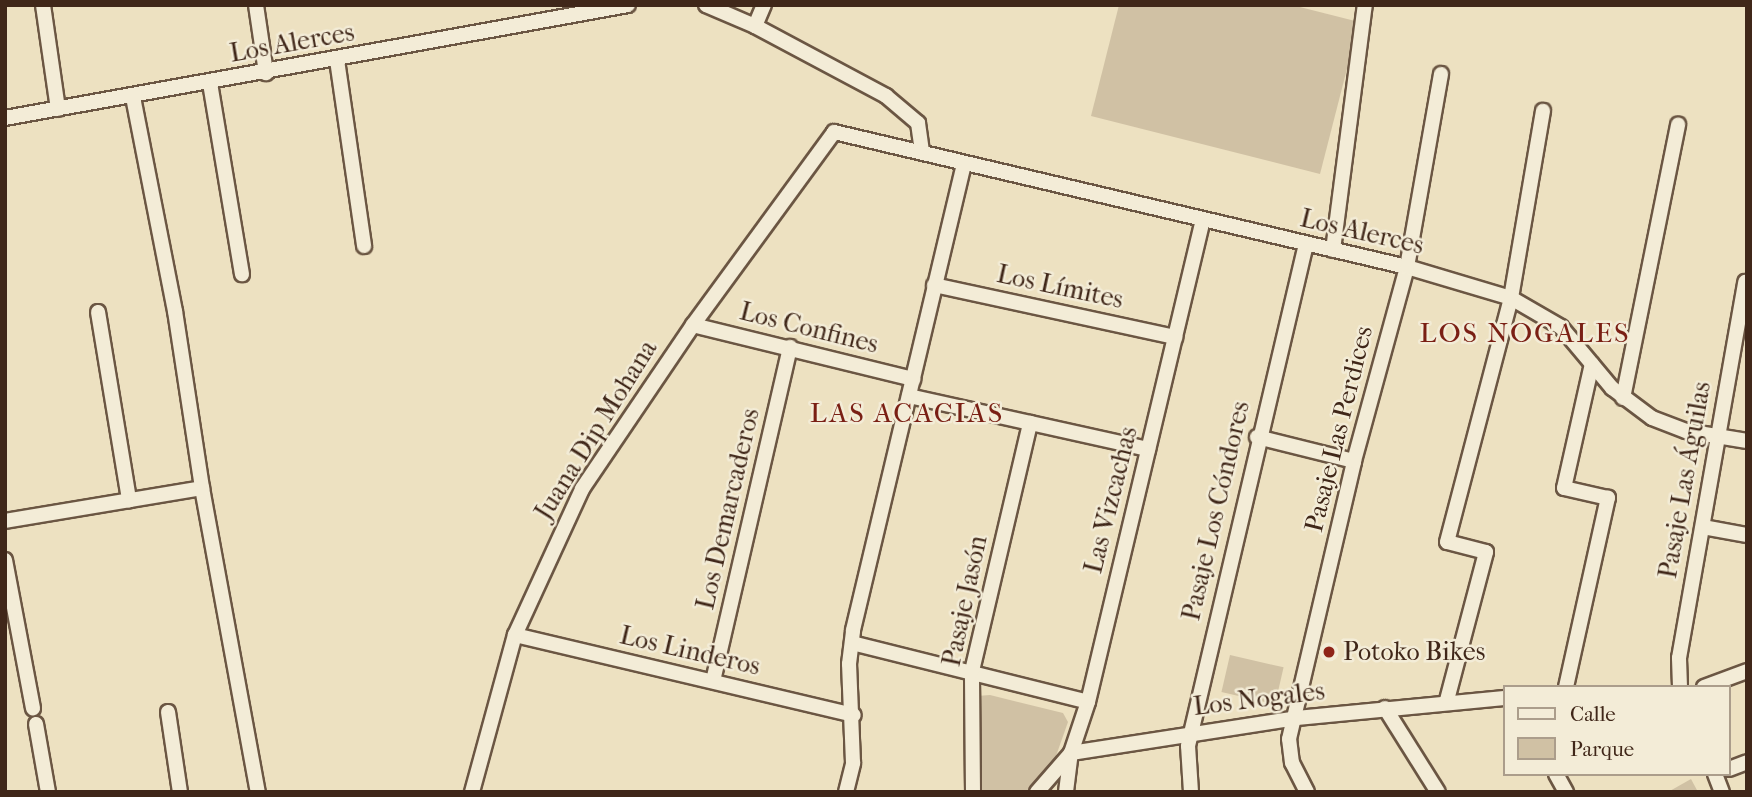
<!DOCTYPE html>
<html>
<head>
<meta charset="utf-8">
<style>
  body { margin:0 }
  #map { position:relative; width:1752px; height:797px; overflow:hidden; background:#ede1c1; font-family:"IM FELL French Canon",serif }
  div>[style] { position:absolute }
  .green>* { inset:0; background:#d0c1a4; transform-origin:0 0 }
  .roads { filter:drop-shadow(2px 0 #6b5643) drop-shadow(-2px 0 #6b5643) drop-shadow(0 2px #6b5643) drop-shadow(0 -2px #6b5643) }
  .street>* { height:14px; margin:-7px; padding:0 7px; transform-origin:7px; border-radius:7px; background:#f3ecd7 }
  .dots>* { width:19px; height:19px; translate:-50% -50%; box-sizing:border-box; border:4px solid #f3ecd7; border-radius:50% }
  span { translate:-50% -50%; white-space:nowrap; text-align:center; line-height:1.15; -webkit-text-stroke:5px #f3ecd7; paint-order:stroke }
  .street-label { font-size:26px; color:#402719 }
  .poi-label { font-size:26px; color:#402719 }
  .left { translate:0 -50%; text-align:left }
  .neighbourhood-label { font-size:28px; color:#7a1f14; letter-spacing:2px }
  .frame { position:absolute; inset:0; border:7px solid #402719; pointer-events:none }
  .legend { position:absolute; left:1503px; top:685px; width:228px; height:91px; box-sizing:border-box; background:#f3ecd7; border:2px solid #ab9d8b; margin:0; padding:9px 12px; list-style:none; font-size:21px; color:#402719 }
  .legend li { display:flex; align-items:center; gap:14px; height:35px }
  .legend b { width:35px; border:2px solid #ab9d8b }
</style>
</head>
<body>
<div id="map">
  <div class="green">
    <i style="clip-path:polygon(1119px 5px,1292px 5px,1359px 22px,1320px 174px,1091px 116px)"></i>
    <i style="left:1230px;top:655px;width:55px;height:38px;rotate:13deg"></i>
    <i style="clip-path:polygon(990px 695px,1063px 713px,1068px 722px,1056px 756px,1028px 792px,979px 792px,977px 696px)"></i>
    <i style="clip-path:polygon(1691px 779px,1698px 792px,1668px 792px)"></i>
  </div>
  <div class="roads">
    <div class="street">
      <i style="left:43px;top:5px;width:105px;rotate:81.8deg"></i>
      <i style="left:256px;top:5px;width:69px;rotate:81.6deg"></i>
      <i style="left:706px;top:5px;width:53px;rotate:23.2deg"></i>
      <i style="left:755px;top:26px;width:149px;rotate:28.1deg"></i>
      <i style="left:886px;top:96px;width:42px;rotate:40.2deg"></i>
      <i style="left:918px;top:123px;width:30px;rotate:82deg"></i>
      <i style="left:755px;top:26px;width:23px;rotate:-67deg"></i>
      <i style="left:337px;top:60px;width:188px;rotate:81.7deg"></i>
      <i style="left:210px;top:83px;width:194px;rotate:80.5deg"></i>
      <i style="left:133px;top:97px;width:218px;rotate:78.9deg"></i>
      <i style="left:175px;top:311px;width:179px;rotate:81.3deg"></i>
      <i style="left:202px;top:488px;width:309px;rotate:79.6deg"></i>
      <i style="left:5px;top:118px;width:633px;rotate:-10.28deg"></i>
      <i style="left:1333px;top:250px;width:247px;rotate:-82.6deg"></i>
      <i style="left:934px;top:285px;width:247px;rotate:12.2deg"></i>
      <i style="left:98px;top:312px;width:191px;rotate:80.6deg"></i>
      <i style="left:693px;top:325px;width:227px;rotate:13.8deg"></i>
      <i style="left:909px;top:396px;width:245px;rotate:12.5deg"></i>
      <i style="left:1623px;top:398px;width:279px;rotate:-78.6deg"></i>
      <i style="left:1257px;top:437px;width:100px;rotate:13.9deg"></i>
      <i style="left:5px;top:521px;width:200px;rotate:-9.5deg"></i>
      <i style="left:1703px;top:527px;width:45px;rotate:10.3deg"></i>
      <i style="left:5px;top:560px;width:151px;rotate:79.3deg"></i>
      <i style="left:515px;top:635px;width:348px;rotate:13.3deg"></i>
      <i style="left:852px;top:643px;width:243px;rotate:14deg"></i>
      <i style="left:713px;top:681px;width:343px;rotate:-77deg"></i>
      <i style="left:1566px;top:687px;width:194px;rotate:-77.5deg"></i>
      <i style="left:1608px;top:498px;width:45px;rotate:-167.2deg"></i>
      <i style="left:1564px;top:488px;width:127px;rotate:-77.3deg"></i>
      <i style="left:1680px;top:687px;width:29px;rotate:-92deg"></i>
      <i style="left:1679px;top:658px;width:382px;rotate:-80deg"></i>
      <i style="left:1704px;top:687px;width:46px;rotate:-20.4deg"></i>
      <i style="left:1447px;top:700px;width:153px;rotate:-75.2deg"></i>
      <i style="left:1486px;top:552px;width:40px;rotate:-165.6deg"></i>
      <i style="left:1447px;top:542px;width:252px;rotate:-75.3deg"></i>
      <i style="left:1511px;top:298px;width:190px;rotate:-80.3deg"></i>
      <i style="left:1385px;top:708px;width:99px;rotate:57.8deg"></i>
      <i style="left:168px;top:712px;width:81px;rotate:81.5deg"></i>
      <i style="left:36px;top:724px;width:69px;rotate:80deg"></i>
      <i style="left:1729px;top:769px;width:19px;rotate:-21deg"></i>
      <i style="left:1556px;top:774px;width:21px;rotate:61deg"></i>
      <i style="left:1715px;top:774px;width:19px;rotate:69deg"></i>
      <i style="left:472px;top:792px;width:163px;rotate:-74.7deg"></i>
      <i style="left:515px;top:635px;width:161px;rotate:-65.3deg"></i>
      <i style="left:582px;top:489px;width:198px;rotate:-55.9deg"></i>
      <i style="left:693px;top:325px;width:239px;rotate:-53.8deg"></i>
      <i style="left:834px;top:132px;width:589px;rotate:13.26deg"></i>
      <i style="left:1407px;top:267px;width:109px;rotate:16.6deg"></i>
      <i style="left:1511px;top:298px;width:58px;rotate:30.1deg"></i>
      <i style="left:1561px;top:327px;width:80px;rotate:50.1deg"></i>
      <i style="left:1612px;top:388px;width:50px;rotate:36.9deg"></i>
      <i style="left:1652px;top:418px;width:36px;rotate:21deg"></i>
      <i style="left:1686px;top:431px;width:62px;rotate:9.3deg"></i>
      <i style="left:846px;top:792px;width:30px;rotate:-76deg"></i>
      <i style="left:853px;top:763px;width:99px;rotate:-92.3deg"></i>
      <i style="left:849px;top:664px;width:34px;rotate:-83deg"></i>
      <i style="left:853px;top:630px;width:479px;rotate:-76.6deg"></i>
      <i style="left:973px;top:792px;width:121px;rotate:-90.5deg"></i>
      <i style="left:972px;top:671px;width:255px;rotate:-76.8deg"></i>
      <i style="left:1037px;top:792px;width:52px;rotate:-48.9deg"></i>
      <i style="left:1071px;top:753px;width:228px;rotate:-8.8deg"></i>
      <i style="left:1296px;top:718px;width:210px;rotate:-5.5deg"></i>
      <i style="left:1066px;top:792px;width:39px;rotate:-83deg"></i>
      <i style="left:1071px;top:753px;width:54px;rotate:-71.6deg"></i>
      <i style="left:1088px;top:702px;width:496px;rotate:-76.6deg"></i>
      <i style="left:1191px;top:792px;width:46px;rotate:-93.7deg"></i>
      <i style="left:1188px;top:746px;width:516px;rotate:-76.77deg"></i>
      <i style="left:1307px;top:792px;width:33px;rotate:-117deg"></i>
      <i style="left:1292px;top:763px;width:24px;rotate:-97deg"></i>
      <i style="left:1289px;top:739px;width:285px;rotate:-76.8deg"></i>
      <i style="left:1354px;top:461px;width:201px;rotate:-74.7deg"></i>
      <i style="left:1407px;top:267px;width:196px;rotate:-80deg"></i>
    </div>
  </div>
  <div class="dots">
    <i style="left:1329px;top:652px;background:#8f2418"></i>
  </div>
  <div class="street-label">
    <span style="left:292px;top:43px;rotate:-10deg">Los Alerces</span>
    <span style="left:1362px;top:232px;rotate:13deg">Los Alerces</span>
    <span style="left:1060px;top:287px;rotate:12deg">Los Límites</span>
    <span style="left:809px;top:328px;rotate:14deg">Los Confines</span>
    <span style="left:1339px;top:429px;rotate:-76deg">Pasaje Las Perdices</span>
    <span style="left:596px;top:430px;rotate:-58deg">Juana Dip Mohana</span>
    <span style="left:1685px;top:480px;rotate:-80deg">Pasaje Las Águilas</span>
    <span style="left:1111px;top:500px;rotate:-76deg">Las Vizcachas</span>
    <span style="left:728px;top:509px;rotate:-77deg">Los Demarcaderos</span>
    <span style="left:1216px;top:511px;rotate:-77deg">Pasaje Los Cóndores</span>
    <span style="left:965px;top:601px;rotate:-78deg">Pasaje Jasón</span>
    <span style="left:690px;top:651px;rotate:13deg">Los Linderos</span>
    <span style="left:1259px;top:699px;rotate:-7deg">Los Nogales</span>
  </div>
  <div class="poi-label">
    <span class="left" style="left:1343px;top:652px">Potoko Bikes</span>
  </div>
  <div class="neighbourhood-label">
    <span style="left:1525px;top:333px">LOS NOGALES</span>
    <span style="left:907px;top:413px">LAS ACACIAS</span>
  </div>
  <div class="frame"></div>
  <ul class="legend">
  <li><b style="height:9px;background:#f3ecd7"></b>Calle</li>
  <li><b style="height:19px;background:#d0c1a4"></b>Parque</li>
  </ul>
</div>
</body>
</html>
